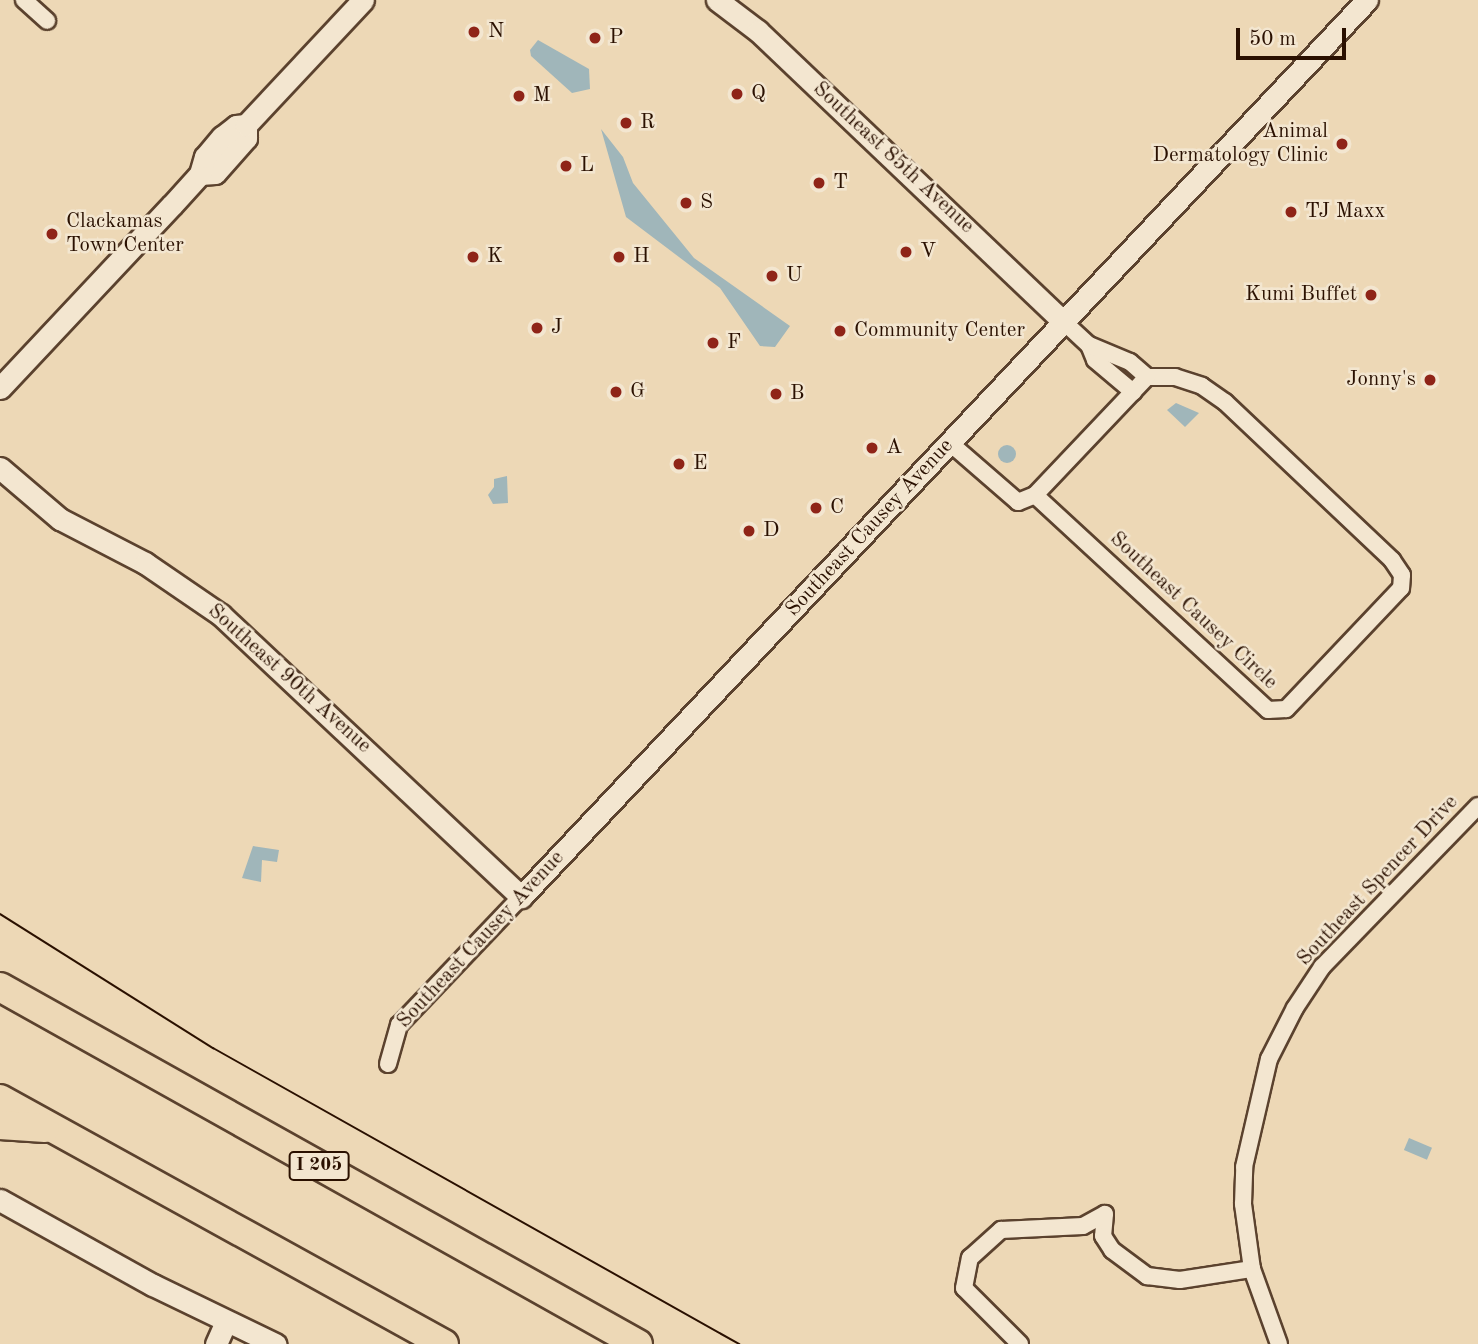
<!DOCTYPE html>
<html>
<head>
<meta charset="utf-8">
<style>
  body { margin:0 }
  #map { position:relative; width:1478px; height:1344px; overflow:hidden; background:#edd8b6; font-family:"Old Standard TT",serif }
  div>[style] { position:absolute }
  .water>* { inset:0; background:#a0b6ba; transform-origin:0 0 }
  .round { border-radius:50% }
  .roads { filter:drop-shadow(2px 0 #5b422e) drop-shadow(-2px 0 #5b422e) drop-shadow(0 2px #5b422e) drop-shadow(0 -2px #5b422e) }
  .street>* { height:16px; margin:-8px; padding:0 8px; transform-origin:8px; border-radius:8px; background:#f3e6d0 }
  .secondary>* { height:21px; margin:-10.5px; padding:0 10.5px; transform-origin:10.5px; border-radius:10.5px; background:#f3e6d0 }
  .highway>* { height:28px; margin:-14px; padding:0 14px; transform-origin:14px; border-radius:14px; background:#edd8b6 }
  .tram>* { height:2px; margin:-1px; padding:0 1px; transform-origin:1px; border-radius:1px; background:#2a1000 }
  .dots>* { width:19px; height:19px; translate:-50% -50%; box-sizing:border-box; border:4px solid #f3e6d0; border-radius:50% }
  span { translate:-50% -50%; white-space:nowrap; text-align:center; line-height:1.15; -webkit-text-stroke:5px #f3e6d0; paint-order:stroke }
  .shield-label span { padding:2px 5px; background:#f3e6d0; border:2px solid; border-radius:5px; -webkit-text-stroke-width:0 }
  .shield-label { font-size:19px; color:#2a1000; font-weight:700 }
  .poi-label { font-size:21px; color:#2a1000 }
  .left { translate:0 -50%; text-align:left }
  .right { translate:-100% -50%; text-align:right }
  .street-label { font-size:21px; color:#2a1000 }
  .scale { position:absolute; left:1236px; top:28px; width:110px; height:32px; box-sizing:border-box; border:4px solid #2a1000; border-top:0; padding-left:9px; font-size:21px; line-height:24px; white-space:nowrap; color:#2a1000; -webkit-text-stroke:5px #f3e6d0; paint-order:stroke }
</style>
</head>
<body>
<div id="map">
  <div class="water">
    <i style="clip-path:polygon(538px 40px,589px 69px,590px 89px,572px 93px,531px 56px,530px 50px)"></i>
    <i style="clip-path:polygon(601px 129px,623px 157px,633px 183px,694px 258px,790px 326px,775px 347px,760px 346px,720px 288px,626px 217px)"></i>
    <i style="clip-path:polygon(1176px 403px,1199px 413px,1185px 427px,1167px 410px)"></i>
    <i class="round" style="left:998px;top:445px;width:18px;height:18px"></i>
    <i style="clip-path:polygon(507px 476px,508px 503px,493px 504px,488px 495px,494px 487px,494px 479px)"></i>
    <i style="clip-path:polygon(253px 846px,279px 850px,277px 862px,262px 860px,261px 882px,242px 878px)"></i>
    <i style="left:1409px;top:1138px;width:25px;height:13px;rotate:23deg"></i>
  </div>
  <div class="roads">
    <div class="street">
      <i style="left:24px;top:0;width:31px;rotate:42deg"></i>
      <i style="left:1064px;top:322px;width:34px;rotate:43deg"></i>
      <i style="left:1089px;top:345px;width:16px;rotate:68deg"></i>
      <i style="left:1095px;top:360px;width:50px;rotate:40.1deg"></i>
      <i style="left:1089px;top:345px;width:44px;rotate:22.5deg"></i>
      <i style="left:1130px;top:362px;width:23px;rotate:41deg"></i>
      <i style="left:1147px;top:377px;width:28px"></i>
      <i style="left:1175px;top:377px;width:28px;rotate:18deg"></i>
      <i style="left:1202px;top:386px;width:28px;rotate:35deg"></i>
      <i style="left:1225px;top:402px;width:230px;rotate:43.4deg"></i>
      <i style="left:1392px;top:560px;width:18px;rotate:56deg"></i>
      <i style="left:1402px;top:575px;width:13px;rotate:94deg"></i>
      <i style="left:1401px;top:588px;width:167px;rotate:133.5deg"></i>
      <i style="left:1286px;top:709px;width:18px;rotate:177deg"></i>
      <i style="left:1268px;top:710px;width:317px;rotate:-137.3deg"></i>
      <i style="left:1035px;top:495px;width:163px;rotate:-46.5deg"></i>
      <i style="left:950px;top:443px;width:90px;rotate:40.9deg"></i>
      <i style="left:1018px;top:502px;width:18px;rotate:-22deg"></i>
      <i style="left:388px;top:1064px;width:41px;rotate:-74.2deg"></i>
      <i style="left:399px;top:1025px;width:177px;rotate:-46.4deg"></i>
      <i style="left:1105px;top:1214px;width:22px;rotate:95deg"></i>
      <i style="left:1103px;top:1236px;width:17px;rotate:57deg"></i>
      <i style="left:1112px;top:1250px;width:44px;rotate:36.6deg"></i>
      <i style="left:1147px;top:1276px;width:33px;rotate:7deg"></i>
      <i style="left:1180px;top:1280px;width:73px;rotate:-8.7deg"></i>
      <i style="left:1020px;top:1344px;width:79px;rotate:-135deg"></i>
      <i style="left:964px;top:1288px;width:31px;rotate:-79deg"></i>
      <i style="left:970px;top:1258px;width:42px;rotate:-42.1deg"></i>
      <i style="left:1001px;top:1230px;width:82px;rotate:-2.8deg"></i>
      <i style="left:1083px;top:1226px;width:25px;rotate:-29deg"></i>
      <i style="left:1279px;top:1344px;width:80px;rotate:-109.8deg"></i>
      <i style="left:1252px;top:1269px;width:66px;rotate:-97.9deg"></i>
      <i style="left:1243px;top:1204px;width:37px;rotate:-88deg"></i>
      <i style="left:1244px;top:1167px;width:111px;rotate:-77deg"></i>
      <i style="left:1269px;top:1059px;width:57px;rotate:-63deg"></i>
      <i style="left:1295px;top:1008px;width:49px;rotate:-56.6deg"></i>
      <i style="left:1322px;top:967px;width:224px;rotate:-45.9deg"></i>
    </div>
    <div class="secondary">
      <i style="left:717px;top:0;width:51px;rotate:37.1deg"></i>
      <i style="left:758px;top:31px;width:422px;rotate:43.6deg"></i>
      <i style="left:200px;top:174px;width:15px;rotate:-4deg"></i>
      <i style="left:215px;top:173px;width:47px;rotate:-48.5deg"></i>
      <i style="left:246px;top:138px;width:13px;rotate:-90deg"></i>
      <i style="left:0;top:388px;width:251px;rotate:-46.8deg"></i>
      <i style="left:172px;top:205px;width:42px;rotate:-47.9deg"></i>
      <i style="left:200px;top:174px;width:18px;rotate:-74deg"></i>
      <i style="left:205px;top:157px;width:26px;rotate:-50deg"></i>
      <i style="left:222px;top:137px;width:18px;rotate:-38deg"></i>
      <i style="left:236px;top:126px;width:10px;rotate:-6deg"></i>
      <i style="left:246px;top:125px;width:171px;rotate:-46.9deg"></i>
      <i style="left:0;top:468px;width:79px;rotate:40.4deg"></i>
      <i style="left:60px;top:519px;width:96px;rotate:27.4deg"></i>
      <i style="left:145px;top:563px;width:92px;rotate:34.4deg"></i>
      <i style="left:221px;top:615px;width:412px;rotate:43.2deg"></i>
      <i style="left:521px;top:897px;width:1233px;rotate:-46.68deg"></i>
      <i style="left:0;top:1200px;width:175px;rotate:29.1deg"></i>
      <i style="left:153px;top:1285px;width:136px;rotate:25.8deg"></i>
      <i style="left:216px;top:1344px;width:24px;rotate:-66deg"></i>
    </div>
    <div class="highway">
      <i style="left:0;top:987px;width:731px;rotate:29.23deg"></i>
      <i style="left:0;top:1099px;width:507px;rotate:28.89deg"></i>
      <i style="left:0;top:1125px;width:45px;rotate:3.8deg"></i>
    </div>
  </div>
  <div class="tram">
    <i style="left:0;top:914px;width:252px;rotate:32.2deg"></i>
    <i style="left:213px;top:1048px;width:604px;rotate:29.37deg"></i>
  </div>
  <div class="dots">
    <i style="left:474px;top:32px;background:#8f2418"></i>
    <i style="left:595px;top:38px;background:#8f2418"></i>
    <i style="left:737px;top:94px;background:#8f2418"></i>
    <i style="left:519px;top:96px;background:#8f2418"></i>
    <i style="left:626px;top:123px;background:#8f2418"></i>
    <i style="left:1342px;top:144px;background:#8f2418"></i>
    <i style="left:566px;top:166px;background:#8f2418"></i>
    <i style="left:819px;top:183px;background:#8f2418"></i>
    <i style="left:686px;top:203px;background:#8f2418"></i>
    <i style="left:1291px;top:212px;background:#8f2418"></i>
    <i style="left:52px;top:234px;background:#8f2418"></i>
    <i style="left:906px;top:252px;background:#8f2418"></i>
    <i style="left:473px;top:257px;background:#8f2418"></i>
    <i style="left:619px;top:257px;background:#8f2418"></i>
    <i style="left:772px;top:276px;background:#8f2418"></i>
    <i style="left:1371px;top:295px;background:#8f2418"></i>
    <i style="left:537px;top:328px;background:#8f2418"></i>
    <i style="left:840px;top:331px;background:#8f2418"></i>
    <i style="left:713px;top:343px;background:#8f2418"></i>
    <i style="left:1430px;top:380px;background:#8f2418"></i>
    <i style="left:616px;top:392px;background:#8f2418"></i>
    <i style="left:776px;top:394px;background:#8f2418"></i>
    <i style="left:872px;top:448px;background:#8f2418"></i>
    <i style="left:679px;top:464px;background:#8f2418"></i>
    <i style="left:816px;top:508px;background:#8f2418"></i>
    <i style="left:749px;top:531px;background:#8f2418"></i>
  </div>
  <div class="shield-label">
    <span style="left:319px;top:1166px">I 205</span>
  </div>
  <div class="poi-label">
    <span class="left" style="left:488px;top:32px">N</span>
    <span class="left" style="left:609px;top:38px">P</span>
    <span class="left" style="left:751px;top:94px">Q</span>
    <span class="left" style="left:533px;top:96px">M</span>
    <span class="left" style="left:640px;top:123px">R</span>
    <span class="right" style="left:1328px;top:144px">Animal<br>Dermatology Clinic</span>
    <span class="left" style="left:580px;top:166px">L</span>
    <span class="left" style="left:833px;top:183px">T</span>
    <span class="left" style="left:700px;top:203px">S</span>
    <span class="left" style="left:1305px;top:212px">TJ Maxx</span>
    <span class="left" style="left:66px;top:234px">Clackamas<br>Town Center</span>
    <span class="left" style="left:920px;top:252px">V</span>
    <span class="left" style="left:487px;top:257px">K</span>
    <span class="left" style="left:633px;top:257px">H</span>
    <span class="left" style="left:786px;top:276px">U</span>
    <span class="right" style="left:1357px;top:295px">Kumi Buffet</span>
    <span class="left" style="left:551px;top:328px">J</span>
    <span class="left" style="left:854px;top:331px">Community Center</span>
    <span class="left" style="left:727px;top:343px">F</span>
    <span class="right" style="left:1416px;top:380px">Jonny's</span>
    <span class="left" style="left:630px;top:392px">G</span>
    <span class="left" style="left:790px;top:394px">B</span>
    <span class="left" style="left:886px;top:448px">A</span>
    <span class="left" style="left:693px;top:464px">E</span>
    <span class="left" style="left:830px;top:508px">C</span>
    <span class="left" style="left:763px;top:531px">D</span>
  </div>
  <div class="street-label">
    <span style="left:893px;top:158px;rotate:43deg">Southeast 85th Avenue</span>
    <span style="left:870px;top:528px;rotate:-47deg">Southeast Causey Avenue</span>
    <span style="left:1193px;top:611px;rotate:43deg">Southeast Causey Circle</span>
    <span style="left:289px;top:679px;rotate:42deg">Southeast 90th Avenue</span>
    <span style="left:1378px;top:881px;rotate:-47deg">Southeast Spencer Drive</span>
    <span style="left:481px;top:940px;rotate:-47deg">Southeast Causey Avenue</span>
  </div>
  <div class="scale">50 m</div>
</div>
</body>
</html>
